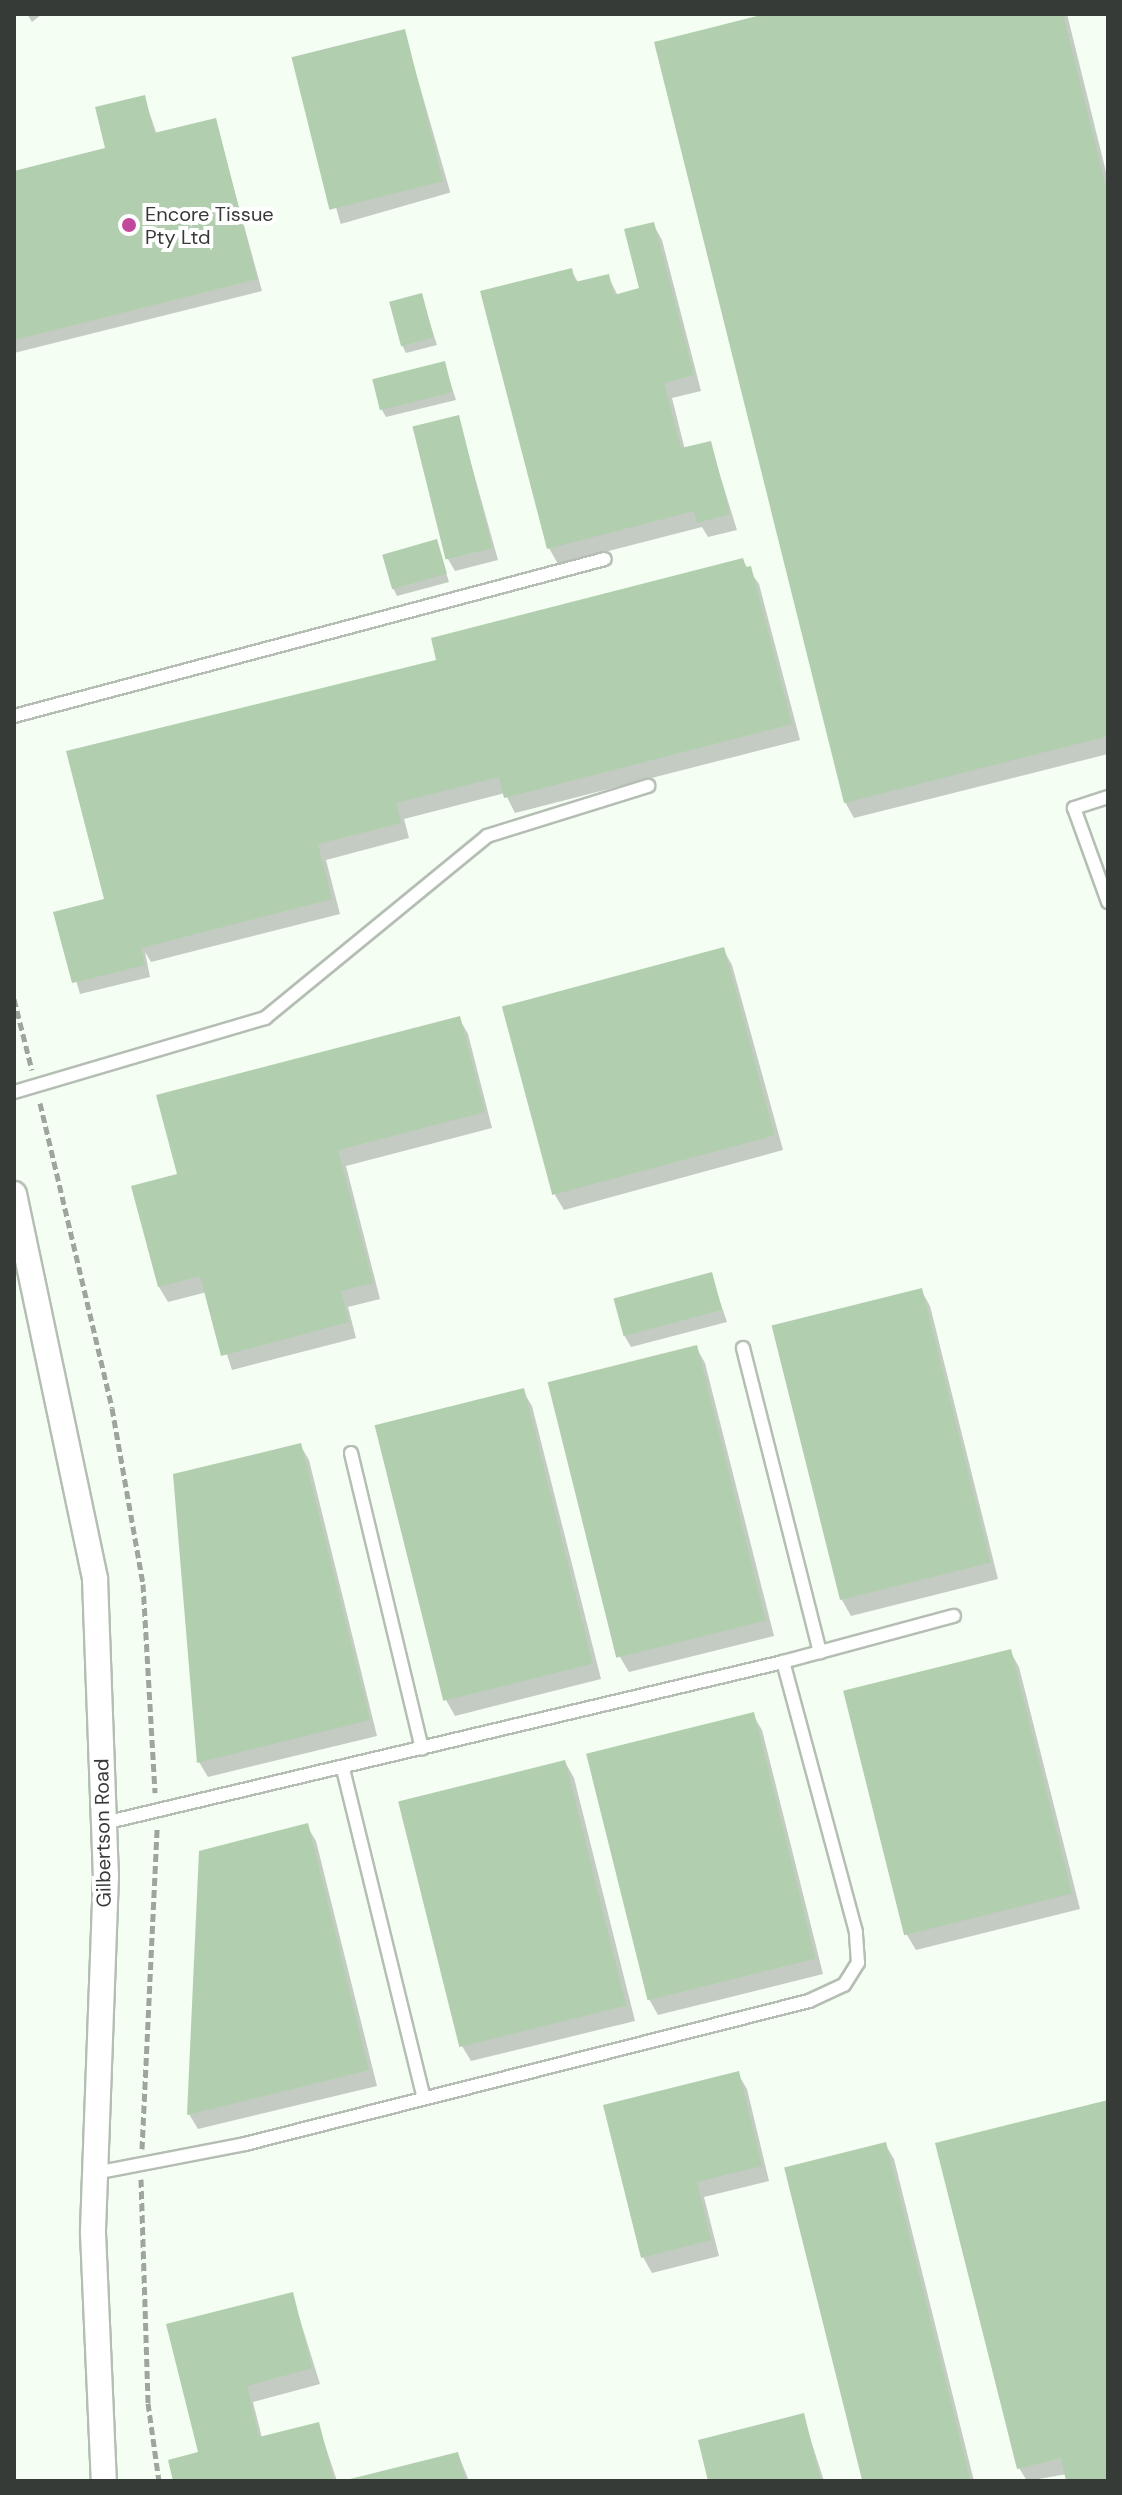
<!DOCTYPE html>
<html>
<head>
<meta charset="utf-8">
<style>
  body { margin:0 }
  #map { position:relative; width:1122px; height:2495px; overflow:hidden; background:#f4fef3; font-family:"DM Sans",sans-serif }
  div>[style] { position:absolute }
  .shadow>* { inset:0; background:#0003; transform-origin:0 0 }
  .building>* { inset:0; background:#b1cfae; transform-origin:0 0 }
  .path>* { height:5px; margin-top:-2.5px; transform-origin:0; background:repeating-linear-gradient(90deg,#9ea59d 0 8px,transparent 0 12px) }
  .roads { filter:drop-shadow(2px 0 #b4beb3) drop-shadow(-2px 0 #b4beb3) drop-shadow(0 2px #b4beb3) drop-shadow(0 -2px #b4beb3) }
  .service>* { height:12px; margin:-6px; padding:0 6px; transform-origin:6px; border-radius:6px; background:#fff }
  .minor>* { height:24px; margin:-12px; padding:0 12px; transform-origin:12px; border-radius:12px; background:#fff }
  .dots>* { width:22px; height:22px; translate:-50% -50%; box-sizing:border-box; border:4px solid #fff; border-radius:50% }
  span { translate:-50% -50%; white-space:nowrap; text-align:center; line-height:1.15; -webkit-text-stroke:8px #fff; paint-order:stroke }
  .poi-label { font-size:20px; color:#373b37 }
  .left { translate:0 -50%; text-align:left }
  .street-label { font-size:20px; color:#373b37 }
  .frame { position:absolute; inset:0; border:16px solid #373b37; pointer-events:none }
</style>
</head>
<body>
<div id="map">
  <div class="shadow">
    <i style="clip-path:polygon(27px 14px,42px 14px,32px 22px)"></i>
    <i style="clip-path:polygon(773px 14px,1067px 14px,1108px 180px,1108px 754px,854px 818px,845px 802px)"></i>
    <i style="left:404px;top:31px;width:168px;height:114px;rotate:74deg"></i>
    <i style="clip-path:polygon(144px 97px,157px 135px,215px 120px,262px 291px,14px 353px,14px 173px,108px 149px)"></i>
    <i style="clip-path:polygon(653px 224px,662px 240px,701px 391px,672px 398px,685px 450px,710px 443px,737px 530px,708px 537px,702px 527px,558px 564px,549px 548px,571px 270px,579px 284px,608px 276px,618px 296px,642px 290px)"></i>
    <i style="clip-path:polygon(421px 296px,437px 345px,406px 353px,402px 345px)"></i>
    <i style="clip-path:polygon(444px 363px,456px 400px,386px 417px,382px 410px)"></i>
    <i style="clip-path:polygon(458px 417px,498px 560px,455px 571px,448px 559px)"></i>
    <i style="clip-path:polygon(436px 541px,449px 582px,397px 596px,393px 588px)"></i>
    <i style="clip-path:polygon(742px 560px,759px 584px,800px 740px,515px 813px,505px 793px,404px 819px,409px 838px,326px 860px,340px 914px,151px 962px,145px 952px,150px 977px,80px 994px,56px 913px,107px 900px,439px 661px)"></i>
    <i style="clip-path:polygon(723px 949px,732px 965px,783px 1150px,564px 1210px,555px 1195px)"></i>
    <i style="clip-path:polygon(459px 1018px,468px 1034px,492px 1128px,346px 1166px,380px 1299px,348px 1307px,356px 1338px,232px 1370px,207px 1292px,168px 1302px,159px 1287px,133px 1187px,179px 1175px)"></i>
    <i style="clip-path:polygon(711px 1275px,727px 1322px,631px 1347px,624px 1335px)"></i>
    <i style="clip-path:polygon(921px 1290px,930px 1306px,998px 1579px,851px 1616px,842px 1600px)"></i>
    <i style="clip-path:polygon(696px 1347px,705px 1363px,774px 1636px,629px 1672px,620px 1657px)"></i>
    <i style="clip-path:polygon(523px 1391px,532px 1406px,601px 1679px,455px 1716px,446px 1700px)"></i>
    <i style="clip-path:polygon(300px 1445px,309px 1460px,377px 1736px,208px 1777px,199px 1762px)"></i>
    <i style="clip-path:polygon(1010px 1651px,1019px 1667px,1080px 1909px,916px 1950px,907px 1935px,846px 1693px)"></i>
    <i style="clip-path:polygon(753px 1715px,762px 1730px,823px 1974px,658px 2015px,649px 1999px)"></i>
    <i style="clip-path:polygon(565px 1762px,574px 1778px,635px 2021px,471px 2061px,462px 2046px)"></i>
    <i style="clip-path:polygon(307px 1826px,316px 1841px,377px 2086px,198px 2129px,189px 2114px)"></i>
    <i style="clip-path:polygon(738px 2074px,747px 2089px,769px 2181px,704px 2197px,719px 2256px,652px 2273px,643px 2257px)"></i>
    <i style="clip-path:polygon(1108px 2102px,1108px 2481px,1068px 2481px,1067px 2474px,1027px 2481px,1019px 2468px)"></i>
    <i style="clip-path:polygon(885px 2144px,894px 2159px,974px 2481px,865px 2481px)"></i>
    <i style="clip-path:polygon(292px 2294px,320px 2384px,253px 2402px,262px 2438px,318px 2424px,337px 2481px,175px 2481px,201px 2453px)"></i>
    <i style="clip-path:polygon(803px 2416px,824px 2481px,710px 2481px)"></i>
    <i style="clip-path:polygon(458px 2454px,469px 2481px,350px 2481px)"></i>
  </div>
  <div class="building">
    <i style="clip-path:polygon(765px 14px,1063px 14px,1108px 195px,1108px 736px,844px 803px,654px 42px)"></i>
    <i style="left:405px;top:29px;width:157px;height:117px;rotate:76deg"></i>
    <i style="clip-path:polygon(145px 95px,154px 133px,216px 118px,257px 279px,14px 340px,14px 171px,105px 148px,95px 107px)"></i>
    <i style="clip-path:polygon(654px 222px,694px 375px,664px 383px,681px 448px,711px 441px,730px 514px,697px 523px,694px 511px,547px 549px,480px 291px,572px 268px,575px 282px,609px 274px,614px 295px,639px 288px,624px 229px)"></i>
    <i style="left:422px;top:293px;width:46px;height:34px;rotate:75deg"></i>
    <i style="left:445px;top:361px;width:32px;height:75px;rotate:76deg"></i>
    <i style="left:459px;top:415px;width:137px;height:48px;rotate:76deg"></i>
    <i style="left:437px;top:539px;width:36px;height:57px;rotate:74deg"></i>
    <i style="clip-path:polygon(743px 558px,746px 567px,751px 566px,792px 724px,504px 798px,499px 777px,396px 803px,401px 823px,318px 844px,332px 899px,141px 948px,145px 965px,72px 983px,53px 912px,104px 899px,66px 751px,436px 660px,431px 638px)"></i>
    <i style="left:724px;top:947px;width:195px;height:230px;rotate:75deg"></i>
    <i style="clip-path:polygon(460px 1016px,485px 1112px,338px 1150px,373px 1283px,341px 1291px,349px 1322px,221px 1356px,200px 1276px,158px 1287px,131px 1186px,177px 1174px,156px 1095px)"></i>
    <i style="left:712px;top:1272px;width:39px;height:102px;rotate:75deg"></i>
    <i style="left:922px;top:1288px;width:283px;height:155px;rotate:76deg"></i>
    <i style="left:697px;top:1345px;width:284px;height:154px;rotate:76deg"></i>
    <i style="left:524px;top:1388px;width:284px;height:154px;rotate:76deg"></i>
    <i style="clip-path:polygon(301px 1443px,370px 1720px,197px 1763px,173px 1474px)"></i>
    <i style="left:1011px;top:1649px;width:252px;height:173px;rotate:76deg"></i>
    <i style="left:754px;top:1712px;width:254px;height:173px;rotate:76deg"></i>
    <i style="left:565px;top:1760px;width:253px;height:172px;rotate:76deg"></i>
    <i style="clip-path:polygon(308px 1823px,369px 2070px,187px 2115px,199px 1851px)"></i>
    <i style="clip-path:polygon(739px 2071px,762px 2166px,697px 2182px,711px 2240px,641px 2258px,603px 2105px)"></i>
    <i style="clip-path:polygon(1108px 2100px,1108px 2481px,1066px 2481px,1061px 2458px,1017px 2469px,935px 2143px)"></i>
    <i style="left:886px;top:2142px;width:349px;height:105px;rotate:76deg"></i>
    <i style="clip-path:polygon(293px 2292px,312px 2368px,247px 2386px,259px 2437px,319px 2422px,334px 2481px,173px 2481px,168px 2460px,198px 2452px,166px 2324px)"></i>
    <i style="clip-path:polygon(804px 2413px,821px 2481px,708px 2481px,698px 2440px)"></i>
    <i style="clip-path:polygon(458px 2452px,466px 2481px,346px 2481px,346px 2480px)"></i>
  </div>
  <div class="path">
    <i style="left:14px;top:999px;width:73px;rotate:75.8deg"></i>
    <i style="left:40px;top:1103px;width:313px;rotate:76.7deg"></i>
    <i style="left:112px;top:1408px;width:179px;rotate:80deg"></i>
    <i style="left:143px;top:1584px;width:209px;rotate:86.7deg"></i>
    <i style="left:142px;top:2149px;width:322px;rotate:-87.3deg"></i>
    <i style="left:141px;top:2179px;width:224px;rotate:88.2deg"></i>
    <i style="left:148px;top:2403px;width:79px;rotate:82deg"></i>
  </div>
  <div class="roads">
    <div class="service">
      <i style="left:14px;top:716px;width:611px;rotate:-14.88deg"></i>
      <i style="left:1108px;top:797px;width:36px;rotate:162deg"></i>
      <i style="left:1074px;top:808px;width:100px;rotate:70.1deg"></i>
      <i style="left:14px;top:1092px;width:262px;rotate:-16.4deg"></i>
      <i style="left:265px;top:1018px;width:287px;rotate:-39.3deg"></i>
      <i style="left:487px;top:836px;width:169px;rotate:-17.3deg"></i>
      <i style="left:743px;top:1348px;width:314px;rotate:75.8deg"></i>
      <i style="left:351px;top:1453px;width:304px;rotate:76.5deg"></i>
      <i style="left:783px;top:1662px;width:177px;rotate:-15.1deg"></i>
      <i style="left:343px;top:1769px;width:339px;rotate:76.2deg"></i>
      <i style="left:95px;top:2173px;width:153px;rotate:-10.9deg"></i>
      <i style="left:245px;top:2144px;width:582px;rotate:-14.23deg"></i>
      <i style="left:809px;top:2001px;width:38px;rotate:-25deg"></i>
      <i style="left:844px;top:1985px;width:26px;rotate:-58deg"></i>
      <i style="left:858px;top:1963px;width:31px;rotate:-94deg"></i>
      <i style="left:856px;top:1932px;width:280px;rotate:-105.1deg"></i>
      <i style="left:783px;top:1662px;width:698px;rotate:166.66deg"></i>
    </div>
    <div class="minor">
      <i style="left:14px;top:1194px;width:393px;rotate:78.1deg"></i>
      <i style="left:95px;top:1579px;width:296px;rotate:87.9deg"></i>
      <i style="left:106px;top:1875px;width:358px;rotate:92.1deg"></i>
      <i style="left:93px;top:2233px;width:248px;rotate:87.5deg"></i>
    </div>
  </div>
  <div class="dots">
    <i style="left:129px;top:225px;background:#c1499d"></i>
  </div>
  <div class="poi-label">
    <span class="left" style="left:145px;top:226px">Encore Tissue<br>Pty Ltd</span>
  </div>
  <div class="street-label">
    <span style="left:103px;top:1833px;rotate:-91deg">Gilbertson Road</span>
  </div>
  <div class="frame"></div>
</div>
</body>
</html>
